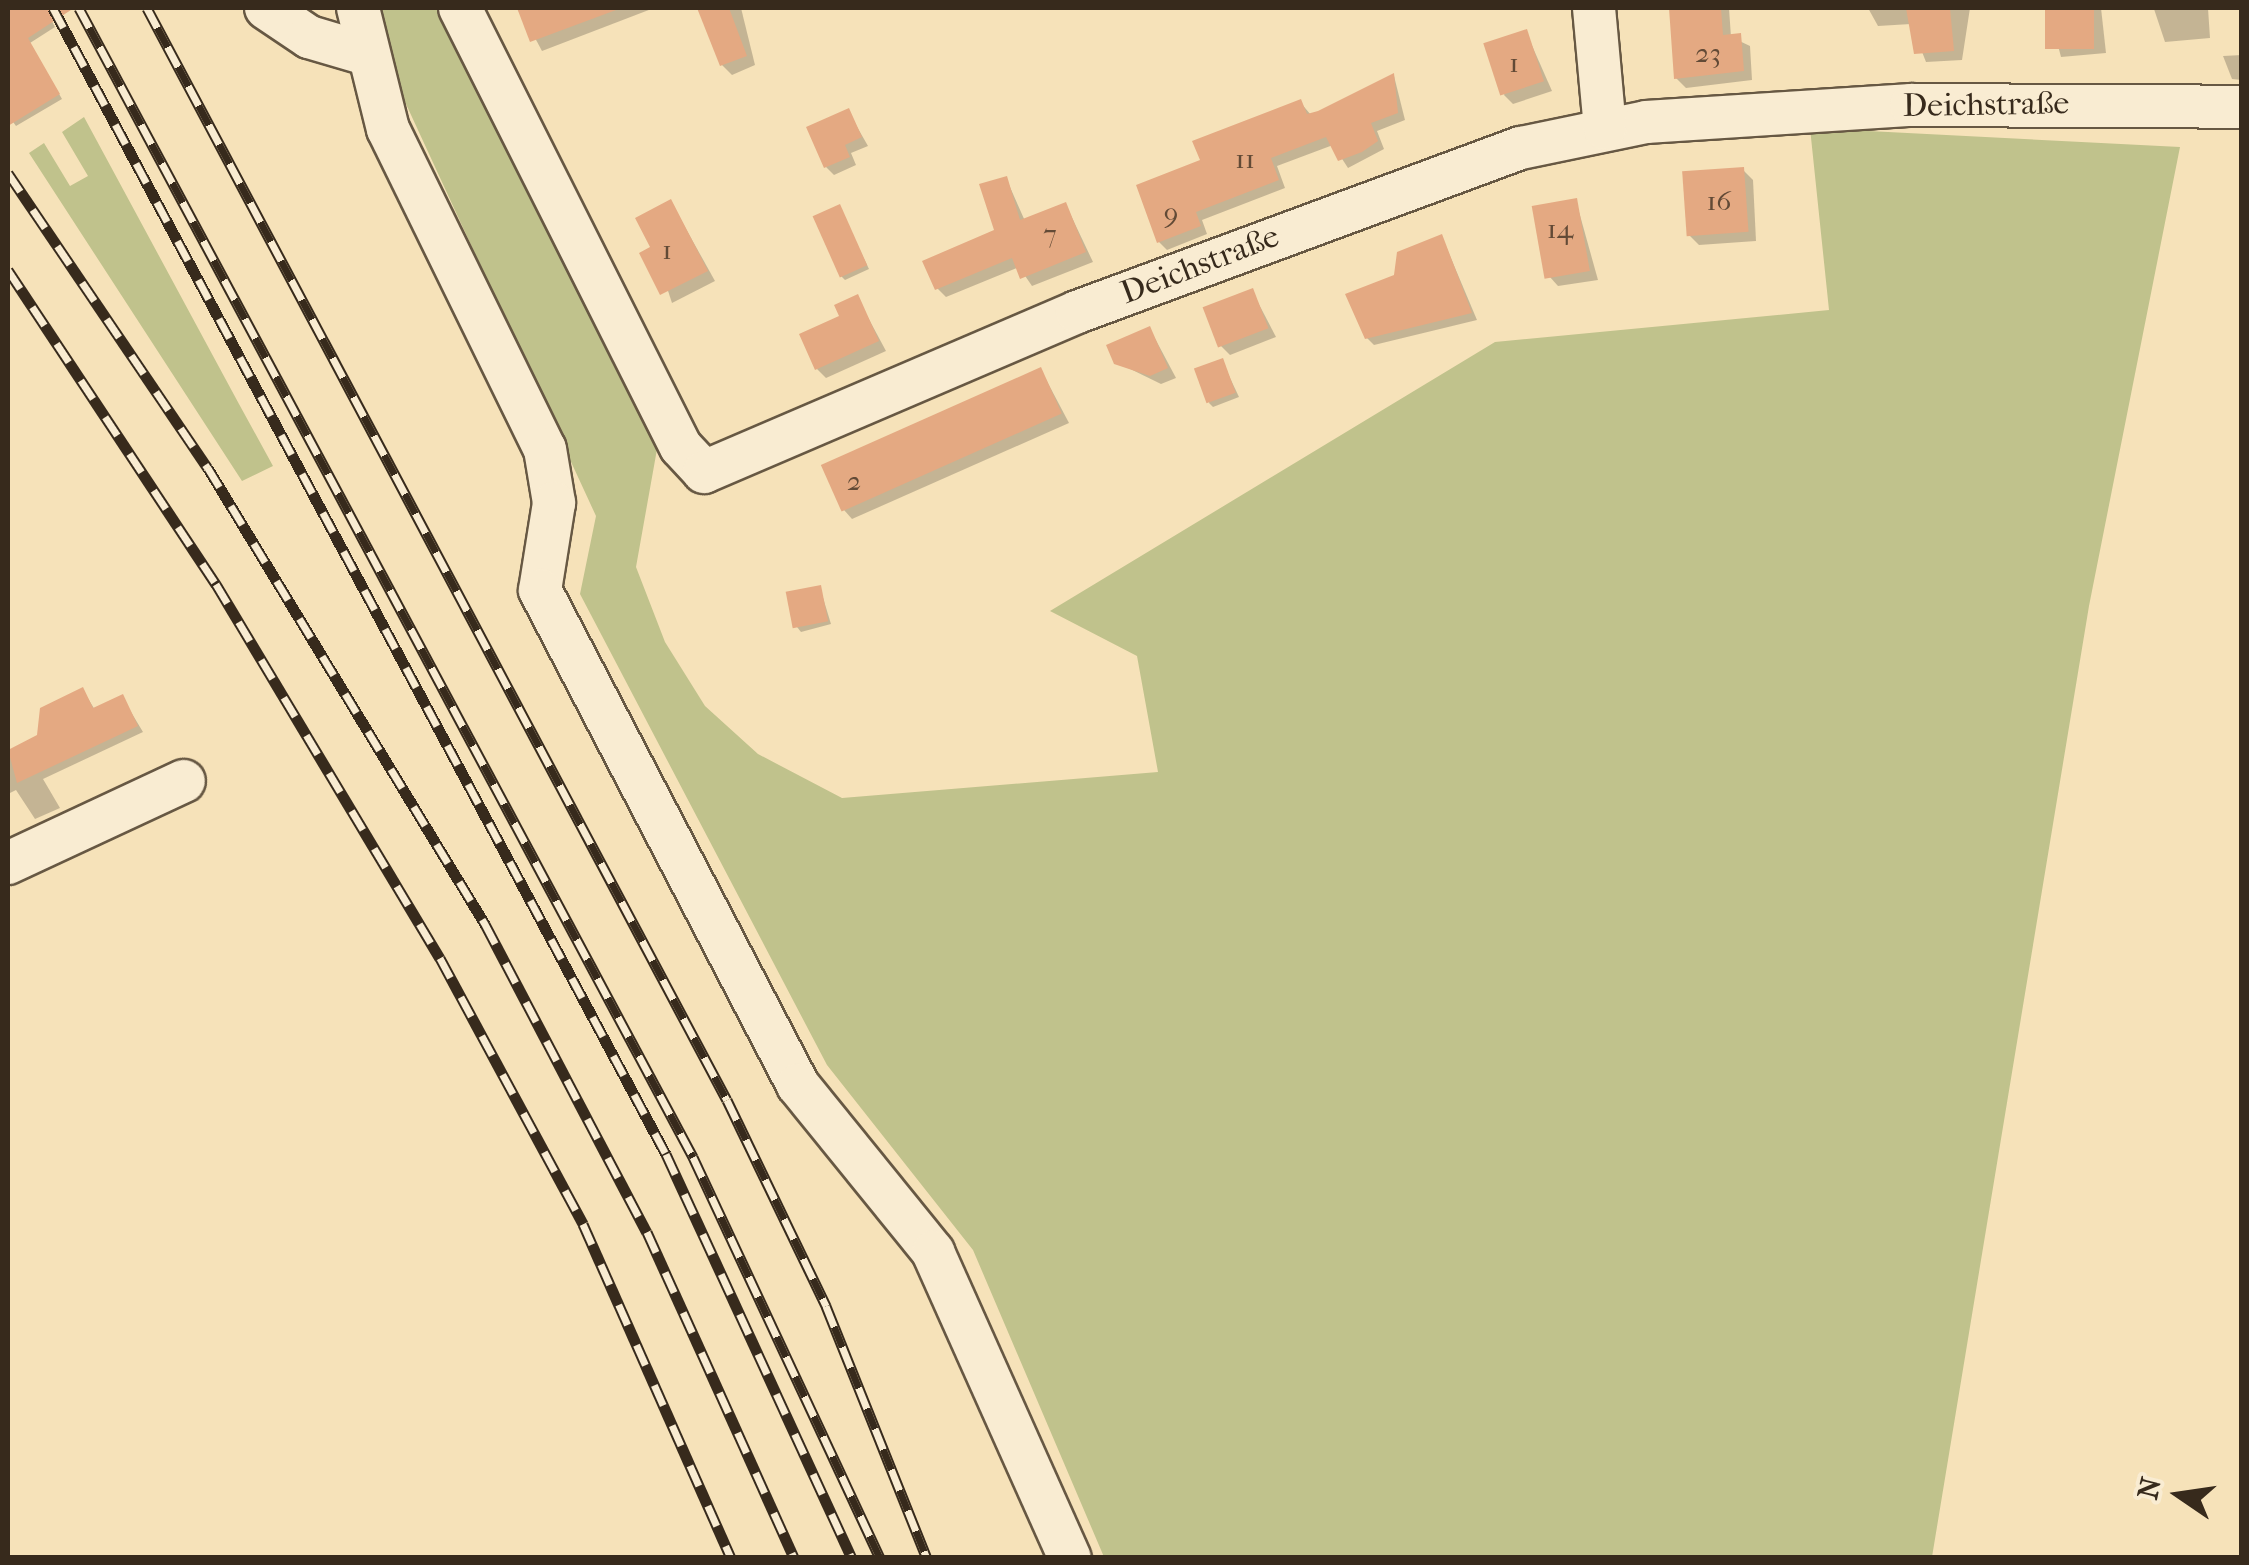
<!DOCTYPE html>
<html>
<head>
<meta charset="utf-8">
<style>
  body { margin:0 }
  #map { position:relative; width:2249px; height:1565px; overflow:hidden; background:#f6e2b9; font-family:"IM FELL French Canon",serif }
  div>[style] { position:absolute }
  .green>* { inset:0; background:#c0c28c }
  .shadow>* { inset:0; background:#0003 }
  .building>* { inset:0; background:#e4a982; transform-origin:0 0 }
  .roads { filter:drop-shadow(2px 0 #675843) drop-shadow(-2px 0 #675843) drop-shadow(0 2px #675843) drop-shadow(0 -2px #675843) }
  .minor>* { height:42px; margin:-21px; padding:0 21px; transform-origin:21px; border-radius:21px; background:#f9ecd2 }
  .rail>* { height:11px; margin-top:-5.5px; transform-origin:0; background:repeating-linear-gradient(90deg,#f9ecd2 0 22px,#372a1c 0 44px); box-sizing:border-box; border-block:2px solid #372a1c }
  span { translate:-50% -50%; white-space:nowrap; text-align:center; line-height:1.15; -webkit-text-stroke:10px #f9ecd2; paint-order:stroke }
  .number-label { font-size:28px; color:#624a36 }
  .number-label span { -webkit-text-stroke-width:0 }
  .street-label { font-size:32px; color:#372a1c }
  .frame { position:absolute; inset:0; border:10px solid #372a1c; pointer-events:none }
  .north { position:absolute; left:2129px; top:1445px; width:100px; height:100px; -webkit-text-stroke:8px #f9ecd2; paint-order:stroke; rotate:283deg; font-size:28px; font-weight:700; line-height:40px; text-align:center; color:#372a1c }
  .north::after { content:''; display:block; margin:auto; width:35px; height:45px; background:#372a1c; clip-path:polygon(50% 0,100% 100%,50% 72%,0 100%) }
</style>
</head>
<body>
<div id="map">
  <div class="green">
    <i style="clip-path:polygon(376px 8px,442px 8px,659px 438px,636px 567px,665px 642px,705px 706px,758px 754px,842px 798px,1158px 772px,1137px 656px,1050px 611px,1495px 342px,1829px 310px,1810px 128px,2180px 147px,2089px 606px,1932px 1557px,1104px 1557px,973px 1250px,827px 1065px,580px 594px,596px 516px,388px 65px)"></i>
    <i style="clip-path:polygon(84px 117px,239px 404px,273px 466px,242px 481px,29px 153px,44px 143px,70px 186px,88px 176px,62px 132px)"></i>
  </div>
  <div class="shadow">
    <i style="clip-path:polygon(8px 8px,45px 8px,55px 27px,30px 43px,62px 99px,16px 126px,8px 115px)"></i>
    <i style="clip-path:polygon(519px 8px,654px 8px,542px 51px)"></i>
    <i style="clip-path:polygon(700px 8px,741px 8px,755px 65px,732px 75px,722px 65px)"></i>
    <i style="clip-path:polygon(1672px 8px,1729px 8px,1731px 37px,1750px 46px,1752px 80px,1686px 88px,1676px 78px)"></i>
    <i style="clip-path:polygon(1868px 8px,1970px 8px,1962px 60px,1926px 62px,1911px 24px,1878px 26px)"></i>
    <i style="clip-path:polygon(2048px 8px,2101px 8px,2106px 53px,2061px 57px)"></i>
    <i style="clip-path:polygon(2129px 8px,2208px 8px,2210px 38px,2165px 42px,2154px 9px)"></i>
    <i style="clip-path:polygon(1526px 32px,1552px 91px,1513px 104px,1504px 95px)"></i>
    <i style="clip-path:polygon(2242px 55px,2242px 80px,2232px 79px,2223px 56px)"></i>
    <i style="clip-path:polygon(1394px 76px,1405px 120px,1377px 131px,1384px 149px,1348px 168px,1333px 145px,1277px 166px,1285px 188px,1202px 220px,1207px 234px,1167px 250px,1159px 242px,1203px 161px,1300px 102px,1311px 115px)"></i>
    <i style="clip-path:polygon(848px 111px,868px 146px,851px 153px,856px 165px,834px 175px,826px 167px)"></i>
    <i style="clip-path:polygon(1743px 170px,1753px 180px,1756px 241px,1699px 245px,1689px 235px)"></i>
    <i style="clip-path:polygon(1006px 178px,1025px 221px,1066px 205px,1093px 262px,1032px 286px,1019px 267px,946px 297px,937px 288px,997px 232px)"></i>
    <i style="clip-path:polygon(1576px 201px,1598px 280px,1558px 286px,1549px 276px)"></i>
    <i style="clip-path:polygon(671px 202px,715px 281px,672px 303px,654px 248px)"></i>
    <i style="clip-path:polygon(839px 207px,869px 269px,845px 280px,841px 276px)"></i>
    <i style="clip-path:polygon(1442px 237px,1477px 320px,1374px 345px,1367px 338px,1397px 277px)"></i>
    <i style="clip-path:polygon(1252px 291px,1276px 337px,1230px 355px,1220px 345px)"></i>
    <i style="clip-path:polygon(857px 297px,886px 351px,826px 378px,817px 369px)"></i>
    <i style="clip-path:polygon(1150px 329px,1176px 378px,1161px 384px,1116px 362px)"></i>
    <i style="clip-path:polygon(1222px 361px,1239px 397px,1213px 407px,1209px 403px)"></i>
    <i style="clip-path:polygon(1041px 370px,1069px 423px,852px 519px,844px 510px)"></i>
    <i style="clip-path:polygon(820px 588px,831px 624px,801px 632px,797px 627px)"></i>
    <i style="clip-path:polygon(83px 690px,95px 710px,122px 697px,143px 732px,43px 779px,60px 808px,35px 819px,16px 790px,8px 794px,8px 753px,40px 737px)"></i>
  </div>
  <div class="building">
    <i style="clip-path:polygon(8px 8px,74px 8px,28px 38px,60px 94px,8px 126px)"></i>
    <i style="clip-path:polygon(517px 8px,615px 8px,616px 10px,530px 42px)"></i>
    <i style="clip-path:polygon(697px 8px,729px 8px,747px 56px,720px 66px)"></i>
    <i style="clip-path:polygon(1669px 8px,1721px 8px,1723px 35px,1741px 33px,1744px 71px,1674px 79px)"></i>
    <i style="clip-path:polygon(1906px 8px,1950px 8px,1954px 51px,1914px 54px)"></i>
    <i style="left:2045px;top:8px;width:49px;height:41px"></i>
    <i style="left:1527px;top:29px;width:55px;height:46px;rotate:72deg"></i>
    <i style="clip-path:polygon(1394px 73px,1398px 113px,1371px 123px,1378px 141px,1362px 152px,1338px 161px,1326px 137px,1271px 158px,1279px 180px,1196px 212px,1201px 226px,1157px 243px,1136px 185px,1200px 160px,1192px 141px,1301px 99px,1307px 114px,1318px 111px)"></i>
    <i style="clip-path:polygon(849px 108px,862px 137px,845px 145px,850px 157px,824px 168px,806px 127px)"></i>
    <i style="left:1744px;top:167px;width:65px;height:62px;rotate:86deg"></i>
    <i style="clip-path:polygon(1007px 176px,1020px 220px,1066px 202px,1086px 252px,1020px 279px,1012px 258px,935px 290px,922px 261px,994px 230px,979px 184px)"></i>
    <i style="left:1577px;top:198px;width:74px;height:46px;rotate:80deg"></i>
    <i style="clip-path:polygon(671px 199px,708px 271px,660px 295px,639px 253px,650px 247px,635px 218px)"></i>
    <i style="left:840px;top:204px;width:67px;height:30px;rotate:66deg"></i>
    <i style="clip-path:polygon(1442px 234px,1472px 313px,1365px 339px,1345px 294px,1394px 275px,1397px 252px)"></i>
    <i style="left:1253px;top:288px;width:43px;height:54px;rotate:69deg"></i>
    <i style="clip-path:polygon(858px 294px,879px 341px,815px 370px,799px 334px,839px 316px,834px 305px)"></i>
    <i style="clip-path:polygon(1150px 326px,1168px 368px,1150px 376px,1114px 364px,1106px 345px)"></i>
    <i style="left:1223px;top:358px;width:37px;height:31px;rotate:70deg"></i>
    <i style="left:1041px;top:367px;width:51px;height:241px;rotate:66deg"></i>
    <i style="left:821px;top:585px;width:37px;height:36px;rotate:79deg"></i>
    <i style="clip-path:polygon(83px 687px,93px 708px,123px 694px,138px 726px,17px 783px,8px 750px,37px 735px,40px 708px)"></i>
  </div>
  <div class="roads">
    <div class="minor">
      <i style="left:266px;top:8px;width:52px;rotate:34deg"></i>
      <i style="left:309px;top:37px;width:56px;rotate:16.5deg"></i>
      <i style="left:358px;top:8px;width:125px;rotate:76.1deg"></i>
      <i style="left:388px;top:129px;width:356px;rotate:63.9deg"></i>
      <i style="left:545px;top:449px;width:55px;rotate:80.5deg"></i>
      <i style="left:554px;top:503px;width:88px;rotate:99.1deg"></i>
      <i style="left:540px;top:590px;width:558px;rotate:62.47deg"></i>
      <i style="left:798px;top:1085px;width:215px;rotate:51deg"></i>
      <i style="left:933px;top:1252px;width:335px;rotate:65.9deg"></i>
      <i style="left:460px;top:8px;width:491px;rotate:63.3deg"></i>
      <i style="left:681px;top:447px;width:34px;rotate:47deg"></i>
      <i style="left:704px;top:472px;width:406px;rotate:-23.2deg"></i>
      <i style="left:1077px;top:312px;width:473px;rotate:-20.3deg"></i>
      <i style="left:1521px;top:148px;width:128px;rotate:-11.7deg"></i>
      <i style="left:1646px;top:122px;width:266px;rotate:-3.7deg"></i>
      <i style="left:1911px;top:105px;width:331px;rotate:0.3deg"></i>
      <i style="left:1594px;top:8px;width:121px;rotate:84.8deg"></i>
      <i style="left:8px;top:863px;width:194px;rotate:-25deg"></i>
    </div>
  </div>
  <div class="rail">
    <i style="left:53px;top:8px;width:1300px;rotate:61.86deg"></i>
    <i style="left:666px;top:1154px;width:445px;rotate:65.3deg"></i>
    <i style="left:79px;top:8px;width:1303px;rotate:61.88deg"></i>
    <i style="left:693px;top:1157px;width:442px;rotate:65deg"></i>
    <i style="left:147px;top:8px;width:1236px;rotate:62.03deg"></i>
    <i style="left:727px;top:1100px;width:229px;rotate:64.3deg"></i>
    <i style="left:826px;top:1306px;width:271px;rotate:68.2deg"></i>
    <i style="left:8px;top:173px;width:356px;rotate:55.9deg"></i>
    <i style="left:208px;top:468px;width:534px;rotate:58.72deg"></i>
    <i style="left:485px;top:924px;width:348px;rotate:62.3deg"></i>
    <i style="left:647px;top:1232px;width:358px;rotate:65.7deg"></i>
    <i style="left:8px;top:270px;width:377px;rotate:56.5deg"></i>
    <i style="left:216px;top:584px;width:436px;rotate:59.1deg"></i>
    <i style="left:440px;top:958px;width:302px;rotate:61.7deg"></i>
    <i style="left:583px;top:1224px;width:365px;rotate:66.1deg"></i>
  </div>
  <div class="number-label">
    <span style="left:1708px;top:53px">23</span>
    <span style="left:1514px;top:63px">1</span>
    <span style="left:1245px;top:159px">11</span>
    <span style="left:1719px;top:201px">16</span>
    <span style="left:1171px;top:213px">9</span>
    <span style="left:1560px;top:229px">14</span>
    <span style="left:1050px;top:234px">7</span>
    <span style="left:667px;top:250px">1</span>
    <span style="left:854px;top:481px">2</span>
  </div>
  <div class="street-label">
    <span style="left:1986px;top:105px;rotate:-1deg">Deichstraße</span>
    <span style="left:1200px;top:265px;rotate:-21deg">Deichstraße</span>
  </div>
  <div class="frame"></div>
  <div class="north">N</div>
</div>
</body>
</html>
